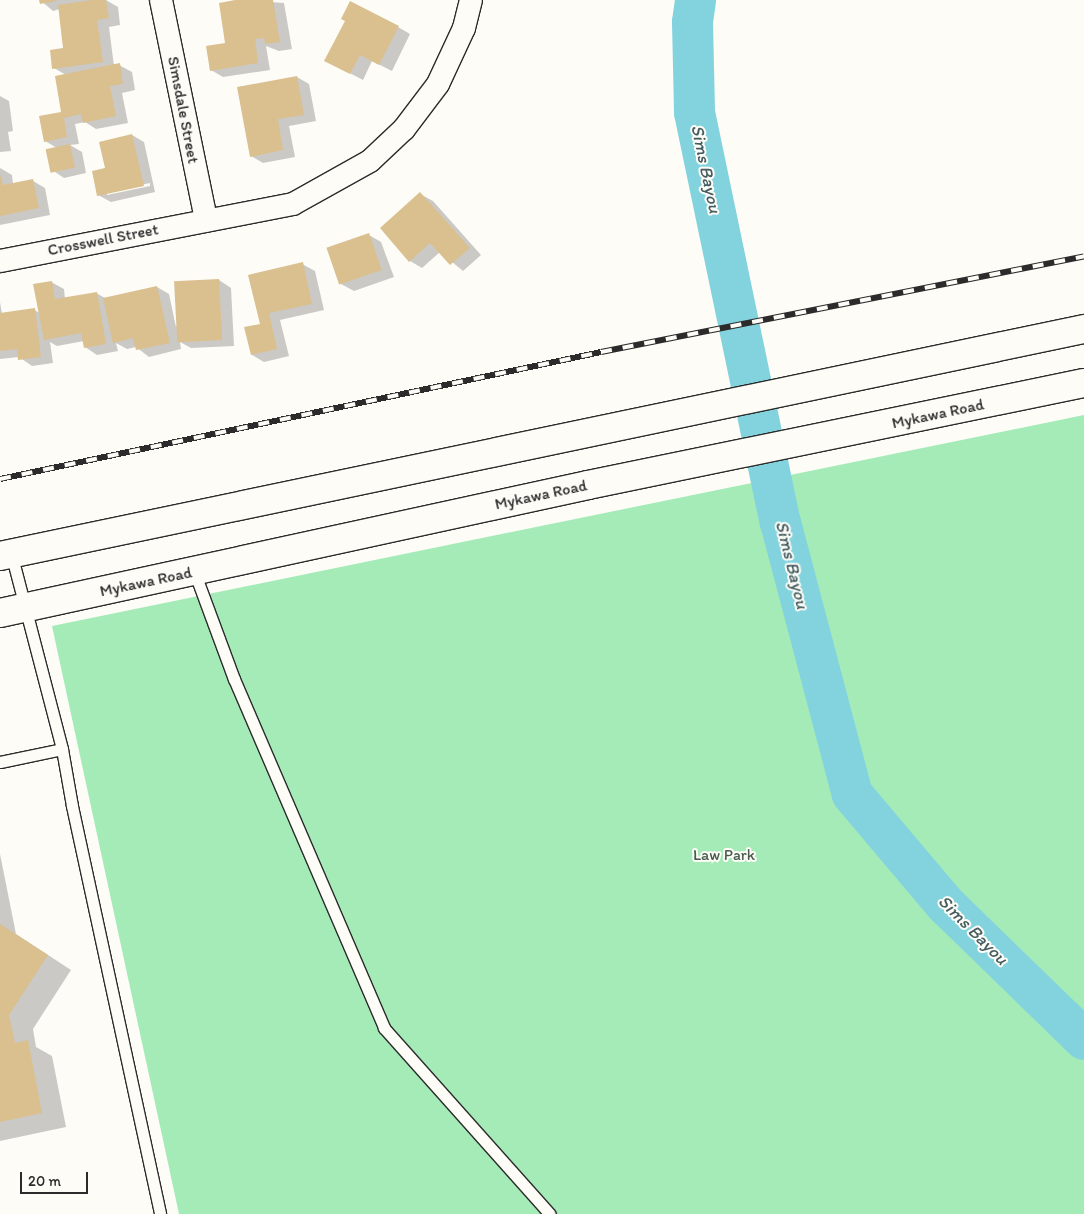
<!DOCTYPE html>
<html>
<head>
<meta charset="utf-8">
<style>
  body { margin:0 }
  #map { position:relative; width:1084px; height:1214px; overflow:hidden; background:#fdfcf7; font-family:Itim,sans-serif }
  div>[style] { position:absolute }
  .green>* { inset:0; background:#a4ebb8 }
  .shadow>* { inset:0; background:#0003 }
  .river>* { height:41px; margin:-20.5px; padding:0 20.5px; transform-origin:20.5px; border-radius:20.5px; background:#83d3de }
  .building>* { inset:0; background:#dabf8f; transform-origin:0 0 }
  .roads { filter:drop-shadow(1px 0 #2b2b2b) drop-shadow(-1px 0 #2b2b2b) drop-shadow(0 1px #2b2b2b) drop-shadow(0 -1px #2b2b2b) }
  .lane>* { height:11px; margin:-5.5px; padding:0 5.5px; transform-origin:5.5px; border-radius:5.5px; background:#fdfcf7 }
  .street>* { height:22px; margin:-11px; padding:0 11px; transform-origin:11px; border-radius:11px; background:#fdfcf7 }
  .secondary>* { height:28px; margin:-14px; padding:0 14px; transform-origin:14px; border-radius:14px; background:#fdfcf7 }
  .rail>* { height:5.5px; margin-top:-2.75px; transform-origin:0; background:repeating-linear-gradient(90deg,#fdfcf7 0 11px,#2b2b2b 0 22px); box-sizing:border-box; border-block:1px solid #2b2b2b }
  span { translate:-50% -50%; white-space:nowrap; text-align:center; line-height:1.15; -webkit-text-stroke:4px #fdfcf7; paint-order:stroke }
  .street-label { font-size:16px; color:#2b2b2b }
  .park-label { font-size:16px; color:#495b4e }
  .water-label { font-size:18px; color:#455d61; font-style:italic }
  .scale { position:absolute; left:20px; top:1172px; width:68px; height:22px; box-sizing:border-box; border:2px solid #2b2b2b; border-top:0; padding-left:6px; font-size:15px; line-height:18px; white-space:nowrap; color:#2b2b2b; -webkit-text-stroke:4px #fdfcf7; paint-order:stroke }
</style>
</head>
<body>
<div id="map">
  <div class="green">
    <i style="clip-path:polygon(1084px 415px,1084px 1214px,179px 1214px,52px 626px)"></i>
  </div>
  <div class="shadow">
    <i style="clip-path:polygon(40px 0,106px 0,118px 7px,120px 25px,109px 27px,114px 66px,119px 65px,132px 72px,135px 90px,122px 93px,128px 123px,96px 129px,85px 122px,75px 124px,79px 144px,70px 145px,82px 152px,86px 173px,64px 178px,52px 170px,57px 148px,45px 141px,63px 113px,66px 75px,54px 68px,65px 49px,60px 9px,53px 11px)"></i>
    <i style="clip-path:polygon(243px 0,284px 3px,292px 49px,279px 51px,266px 46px,270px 70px,223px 77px,211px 70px,226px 44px)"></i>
    <i style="clip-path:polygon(398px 27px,410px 34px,392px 71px,372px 61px,363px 80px,338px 67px)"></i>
    <i style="clip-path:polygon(297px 77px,309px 84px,316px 121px,289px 126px,295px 157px,263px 163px,251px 156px)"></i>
    <i style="clip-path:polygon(0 96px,9px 101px,13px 131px,8px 132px,11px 151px,0 152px)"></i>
    <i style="clip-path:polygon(evenodd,132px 135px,144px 142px,155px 192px,111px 202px,98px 195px,106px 169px,132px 135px,150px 183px,150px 186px,107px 195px,107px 192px,150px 183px)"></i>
    <i style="clip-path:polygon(0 168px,12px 175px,13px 184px,33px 181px,45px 188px,50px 215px,0 225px)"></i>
    <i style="clip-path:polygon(420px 194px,433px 201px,481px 255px,463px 271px,440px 252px,422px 268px,410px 261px)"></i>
    <i style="clip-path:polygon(369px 235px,381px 242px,394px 277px,354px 291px,341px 284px)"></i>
    <i style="clip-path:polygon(302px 264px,315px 271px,324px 310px,280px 320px,289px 356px,264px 362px,252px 355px,261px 324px)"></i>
    <i style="clip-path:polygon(219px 280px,231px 288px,234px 346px,191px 348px,180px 342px,181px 349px,149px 357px,136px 347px,127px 349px,116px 343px,118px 351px,97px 355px,85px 347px,84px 341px,57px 346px,50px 342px,53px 363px,32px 366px,19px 357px,0 359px,0 302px,2px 314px,34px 310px,40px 313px,51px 282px,64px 289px,65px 299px,96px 293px,105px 298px,157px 287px,169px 294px,176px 327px)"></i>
    <i style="clip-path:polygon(0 854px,16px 934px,71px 970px,33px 1029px,36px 1047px,52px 1056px,66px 1127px,0 1141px)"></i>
  </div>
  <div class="river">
    <i style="left:695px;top:0;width:22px;rotate:98deg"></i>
    <i style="left:692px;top:22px;width:90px;rotate:88.7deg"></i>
    <i style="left:694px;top:112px;width:419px;rotate:78.2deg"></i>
    <i style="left:780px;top:522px;width:281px;rotate:75.2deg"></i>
    <i style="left:852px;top:794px;width:143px;rotate:49.8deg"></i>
    <i style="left:944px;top:903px;width:195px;rotate:44.2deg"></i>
  </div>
  <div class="building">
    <i style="clip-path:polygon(39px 0,56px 0,56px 1px,40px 4px)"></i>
    <i style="clip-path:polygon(93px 0,106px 0,109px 18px,97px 20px,103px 62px,52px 69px,50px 50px,63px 48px,58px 5px)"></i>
    <i style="clip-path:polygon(235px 0,273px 0,280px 42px,265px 44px,264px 38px,255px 39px,258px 63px,210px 71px,206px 46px,225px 43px,219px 3px)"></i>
    <i style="clip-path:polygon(350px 1px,399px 26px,379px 65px,360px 55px,350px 74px,324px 61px,345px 21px,341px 19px)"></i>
    <i style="clip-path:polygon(120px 63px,123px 84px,110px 86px,116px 116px,83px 123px,81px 114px,64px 118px,67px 137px,44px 142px,39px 116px,61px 112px,55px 76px)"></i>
    <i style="clip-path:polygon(297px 76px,304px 115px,278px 119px,283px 150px,250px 157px,237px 87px)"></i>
    <i style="clip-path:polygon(132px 134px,144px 186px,97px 196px,92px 171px,105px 168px,99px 142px)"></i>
    <i style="left:70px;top:144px;width:24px;height:25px;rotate:78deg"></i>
    <i style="clip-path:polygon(0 174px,3px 185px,33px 179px,39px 208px,0 216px)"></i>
    <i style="clip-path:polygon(420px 192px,470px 248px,450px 265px,430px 243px,409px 262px,380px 228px)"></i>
    <i style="left:369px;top:233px;width:39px;height:45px;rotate:71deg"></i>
    <i style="clip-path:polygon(303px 262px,312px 304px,269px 313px,277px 349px,251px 355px,244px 327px,260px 324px,248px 275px)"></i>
    <i style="left:219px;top:279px;width:61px;height:45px;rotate:87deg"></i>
    <i style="clip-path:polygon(52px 281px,55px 299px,97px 292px,106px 344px,84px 348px,81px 333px,44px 340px,33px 284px)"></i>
    <i style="clip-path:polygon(157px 286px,170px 343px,136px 350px,133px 338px,113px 343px,103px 298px)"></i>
    <i style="clip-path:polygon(35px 308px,41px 357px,18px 360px,17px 349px,0 351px,0 313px)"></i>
    <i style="clip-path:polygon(0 924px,48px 955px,9px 1015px,15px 1043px,28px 1040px,42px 1113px,0 1122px)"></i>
  </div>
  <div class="roads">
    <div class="lane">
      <i style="left:11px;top:553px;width:203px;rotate:75.4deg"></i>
      <i style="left:62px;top:749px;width:58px;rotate:80deg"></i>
      <i style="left:72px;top:806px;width:417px;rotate:77.8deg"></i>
      <i style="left:194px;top:571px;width:115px;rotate:69.7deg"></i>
      <i style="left:234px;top:679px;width:380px;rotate:66.7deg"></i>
      <i style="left:384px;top:1028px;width:249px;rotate:48.3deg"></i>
      <i style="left:0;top:762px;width:63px;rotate:-11.8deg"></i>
    </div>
    <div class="street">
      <i style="left:161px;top:0;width:225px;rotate:78.4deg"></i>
      <i style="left:0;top:261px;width:298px;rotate:-11deg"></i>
      <i style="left:293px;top:204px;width:88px;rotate:-29.2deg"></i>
      <i style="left:370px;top:161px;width:47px;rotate:-43.3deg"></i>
      <i style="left:404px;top:129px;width:56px;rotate:-52.9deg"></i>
      <i style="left:438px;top:84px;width:62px;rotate:-65.1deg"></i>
      <i style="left:464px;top:28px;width:29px;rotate:-76deg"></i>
    </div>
    <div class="secondary">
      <i style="left:0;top:556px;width:1108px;rotate:-11.83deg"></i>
      <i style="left:0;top:613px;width:602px;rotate:-12.28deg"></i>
      <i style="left:588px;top:485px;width:506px;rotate:-11.62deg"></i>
    </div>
  </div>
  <div class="rail">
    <i style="left:0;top:479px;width:614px;rotate:-11.93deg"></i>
    <i style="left:601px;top:352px;width:492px;rotate:-11.2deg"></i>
  </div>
  <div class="street-label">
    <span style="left:183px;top:110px;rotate:79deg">Simsdale Street</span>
    <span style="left:103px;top:240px;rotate:-11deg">Crosswell Street</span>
    <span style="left:938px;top:414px;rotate:-12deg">Mykawa Road</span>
    <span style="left:541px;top:495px;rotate:-12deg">Mykawa Road</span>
    <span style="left:146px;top:582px;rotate:-12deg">Mykawa Road</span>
  </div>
  <div class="park-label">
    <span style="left:724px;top:855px">Law Park</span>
  </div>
  <div class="water-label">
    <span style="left:706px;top:169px;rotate:78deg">Sims Bayou</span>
    <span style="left:792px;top:565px;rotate:76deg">Sims Bayou</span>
    <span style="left:973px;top:930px;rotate:45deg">Sims Bayou</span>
  </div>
  <div class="scale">20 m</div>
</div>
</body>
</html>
